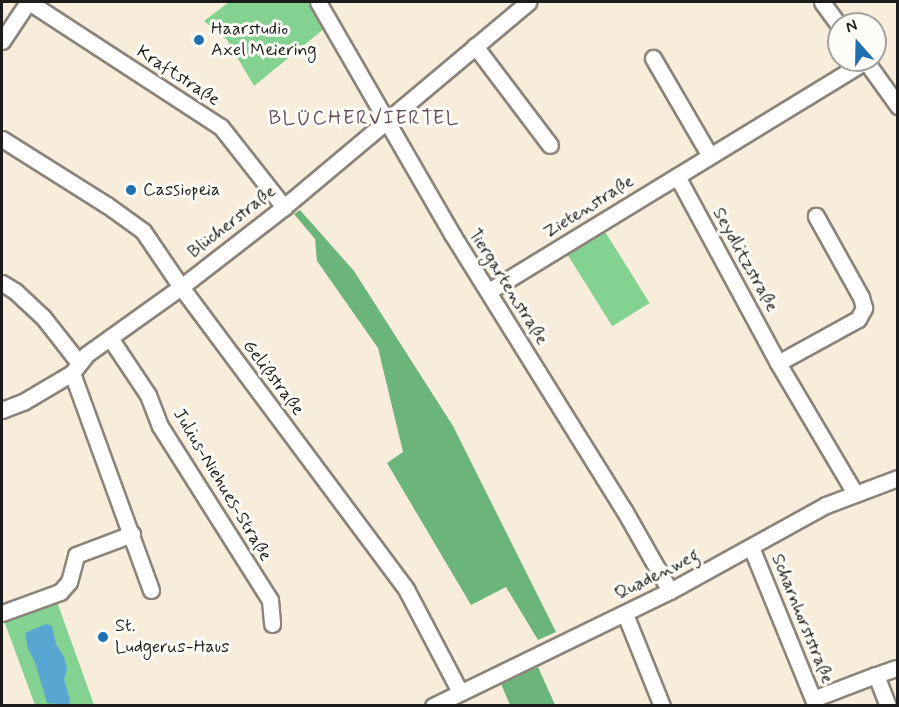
<!DOCTYPE html>
<html>
<head>
<meta charset="utf-8">
<style>
  body { margin:0 }
  #map { position:relative; width:899px; height:707px; overflow:hidden; background:#f8ecda; font-family:Mynerve,sans-serif }
  div>[style] { position:absolute }
  .green>* { inset:0; background:#84d292; transform-origin:0 0 }
  .forest>* { inset:0; background:#6bb47c }
  .water>* { inset:0; background:#58a6d1 }
  .roads { filter:drop-shadow(2px 0 #8a847b) drop-shadow(-2px 0 #8a847b) drop-shadow(0 2px #8a847b) drop-shadow(0 -2px #8a847b) }
  .minor>* { height:15px; margin:-7.5px; padding:0 7.5px; transform-origin:7.5px; border-radius:7.5px; background:#fff }
  .dots>* { width:16px; height:16px; translate:-50% -50%; box-sizing:border-box; border:3px solid #fdfcf7; border-radius:50% }
  span { translate:-50% -50%; white-space:nowrap; text-align:center; line-height:1.15; -webkit-text-stroke:6px #fdfcf7; paint-order:stroke }
  .poi-label { font-size:18px; color:#1c1c1c }
  .left { translate:0 -50%; text-align:left }
  .street-label { font-size:18px; color:#1c1c1c }
  .neighbourhood-label { font-size:20px; color:#654c5d; letter-spacing:1.5px }
  .frame { position:absolute; inset:0; border:3px solid #1c1c1c; pointer-events:none }
  .north { position:absolute; left:827px; top:12px; width:60px; height:60px; box-sizing:border-box; background:#fdfcf7; border:2px solid #a3a29f; border-radius:50%; rotate:340deg; font-size:16px; font-weight:700; line-height:24px; text-align:center; color:#1c1c1c }
  .north::after { content:''; display:block; margin:auto; width:21px; height:27px; background:#1f6fb2; clip-path:polygon(50% 0,100% 100%,50% 72%,0 100%) }
</style>
</head>
<body>
<div id="map">
  <div class="green">
    <i style="clip-path:polygon(229px 2px,307px 2px,325px 28px,254px 86px,227px 40px,204px 21px)"></i>
    <i style="left:604px;top:230px;width:86px;height:44px;rotate:58deg"></i>
    <i style="clip-path:polygon(56px 599px,94px 705px,35px 705px,3px 618px)"></i>
  </div>
  <div class="forest">
    <i style="clip-path:polygon(300px 210px,354px 271px,453px 426px,556px 632px,538px 640px,506px 587px,471px 605px,387px 463px,403px 452px,378px 348px,317px 261px,315px 239px,294px 214px)"></i>
    <i style="clip-path:polygon(538px 667px,555px 705px,510px 705px,501px 684px)"></i>
  </div>
  <div class="water">
    <i style="clip-path:polygon(46px 624px,52px 626px,56px 644px,64px 657px,67px 670px,64px 679px,70px 700px,69px 705px,47px 703px,35px 662px,28px 649px,25px 633px)"></i>
  </div>
  <div class="roads">
    <div class="minor">
      <i style="left:29px;top:2px;width:229px;rotate:33.1deg"></i>
      <i style="left:221px;top:127px;width:102px;rotate:51.8deg"></i>
      <i style="left:318px;top:2px;width:268px;rotate:60deg"></i>
      <i style="left:452px;top:234px;width:325px;rotate:58.1deg"></i>
      <i style="left:624px;top:510px;width:93px;rotate:60.4deg"></i>
      <i style="left:822px;top:2px;width:29px;rotate:54deg"></i>
      <i style="left:2px;top:41px;width:47px;rotate:-56.3deg"></i>
      <i style="left:475px;top:46px;width:124px;rotate:52.9deg"></i>
      <i style="left:653px;top:58px;width:113px;rotate:59.8deg"></i>
      <i style="left:865px;top:60px;width:57px;rotate:54.3deg"></i>
      <i style="left:2px;top:139px;width:124px;rotate:32.2deg"></i>
      <i style="left:107px;top:205px;width:44px;rotate:35.8deg"></i>
      <i style="left:143px;top:231px;width:68px;rotate:55.8deg"></i>
      <i style="left:181px;top:287px;width:377px;rotate:53.3deg"></i>
      <i style="left:406px;top:589px;width:116px;rotate:62.3deg"></i>
      <i style="left:677px;top:176px;width:213px;rotate:61.6deg"></i>
      <i style="left:778px;top:363px;width:151px;rotate:59.4deg"></i>
      <i style="left:2px;top:283px;width:15px;rotate:32deg"></i>
      <i style="left:15px;top:291px;width:38px;rotate:43deg"></i>
      <i style="left:43px;top:317px;width:58px;rotate:52deg"></i>
      <i style="left:489px;top:291px;width:442px;rotate:-31.4deg"></i>
      <i style="left:110px;top:338px;width:69px;rotate:56.3deg"></i>
      <i style="left:148px;top:395px;width:33px;rotate:69deg"></i>
      <i style="left:160px;top:426px;width:206px;rotate:57.7deg"></i>
      <i style="left:270px;top:600px;width:24px;rotate:85deg"></i>
      <i style="left:778px;top:363px;width:91px;rotate:-28.8deg"></i>
      <i style="left:858px;top:319px;width:13px;rotate:-61deg"></i>
      <i style="left:864px;top:308px;width:11px;rotate:-105deg"></i>
      <i style="left:861px;top:297px;width:93px;rotate:-119.1deg"></i>
      <i style="left:72px;top:373px;width:231px;rotate:70deg"></i>
      <i style="left:2px;top:410px;width:22px;rotate:-21deg"></i>
      <i style="left:23px;top:402px;width:57px;rotate:-30.6deg"></i>
      <i style="left:72px;top:373px;width:24px;rotate:-52deg"></i>
      <i style="left:87px;top:354px;width:115px;rotate:-35.5deg"></i>
      <i style="left:181px;top:287px;width:130px;rotate:-37.8deg"></i>
      <i style="left:284px;top:207px;width:319px;rotate:-40deg"></i>
      <i style="left:751px;top:547px;width:172px;rotate:67.8deg"></i>
      <i style="left:2px;top:613px;width:62px;rotate:-19.9deg"></i>
      <i style="left:60px;top:592px;width:13px;rotate:-48deg"></i>
      <i style="left:69px;top:582px;width:28px;rotate:-75deg"></i>
      <i style="left:76px;top:555px;width:60px;rotate:-20.6deg"></i>
      <i style="left:625px;top:614px;width:99px;rotate:68.1deg"></i>
      <i style="left:876px;top:675px;width:21px;rotate:-19deg"></i>
      <i style="left:813px;top:699px;width:67px;rotate:-20.9deg"></i>
      <i style="left:876px;top:675px;width:33px;rotate:69deg"></i>
      <i style="left:433px;top:706px;width:263px;rotate:-25.9deg"></i>
      <i style="left:670px;top:591px;width:178px;rotate:-28.9deg"></i>
      <i style="left:826px;top:505px;width:77px;rotate:-20.6deg"></i>
    </div>
  </div>
  <div class="dots">
    <i style="left:199px;top:40px;background:#1f6fb2"></i>
    <i style="left:131px;top:190px;background:#1f6fb2"></i>
    <i style="left:103px;top:637px;background:#1f6fb2"></i>
  </div>
  <div class="poi-label">
    <span class="left" style="left:211px;top:40px">Haarstudio<br>Axel Meiering</span>
    <span class="left" style="left:143px;top:190px">Cassiopeia</span>
    <span class="left" style="left:115px;top:637px">St.<br>Ludgerus-Haus</span>
  </div>
  <div class="street-label">
    <span style="left:178px;top:76px;rotate:33deg">Kraftstraße</span>
    <span style="left:589px;top:207px;rotate:-32deg">Zietenstraße</span>
    <span style="left:232px;top:222px;rotate:-38deg">Blücherstraße</span>
    <span style="left:745px;top:260px;rotate:61deg">Seydlitzstraße</span>
    <span style="left:508px;top:287px;rotate:58deg">Tiergartenstraße</span>
    <span style="left:273px;top:378px;rotate:53deg">Gelißstraße</span>
    <span style="left:222px;top:485px;rotate:59deg">Julius-Niehues-Straße</span>
    <span style="left:657px;top:575px;rotate:-27deg">Quadenweg</span>
    <span style="left:802px;top:619px;rotate:68deg">Scharnhorststraße</span>
  </div>
  <div class="neighbourhood-label">
    <span style="left:364px;top:118px">BLÜCHERVIERTEL</span>
  </div>
  <div class="frame"></div>
  <div class="north">N</div>
</div>
</body>
</html>
